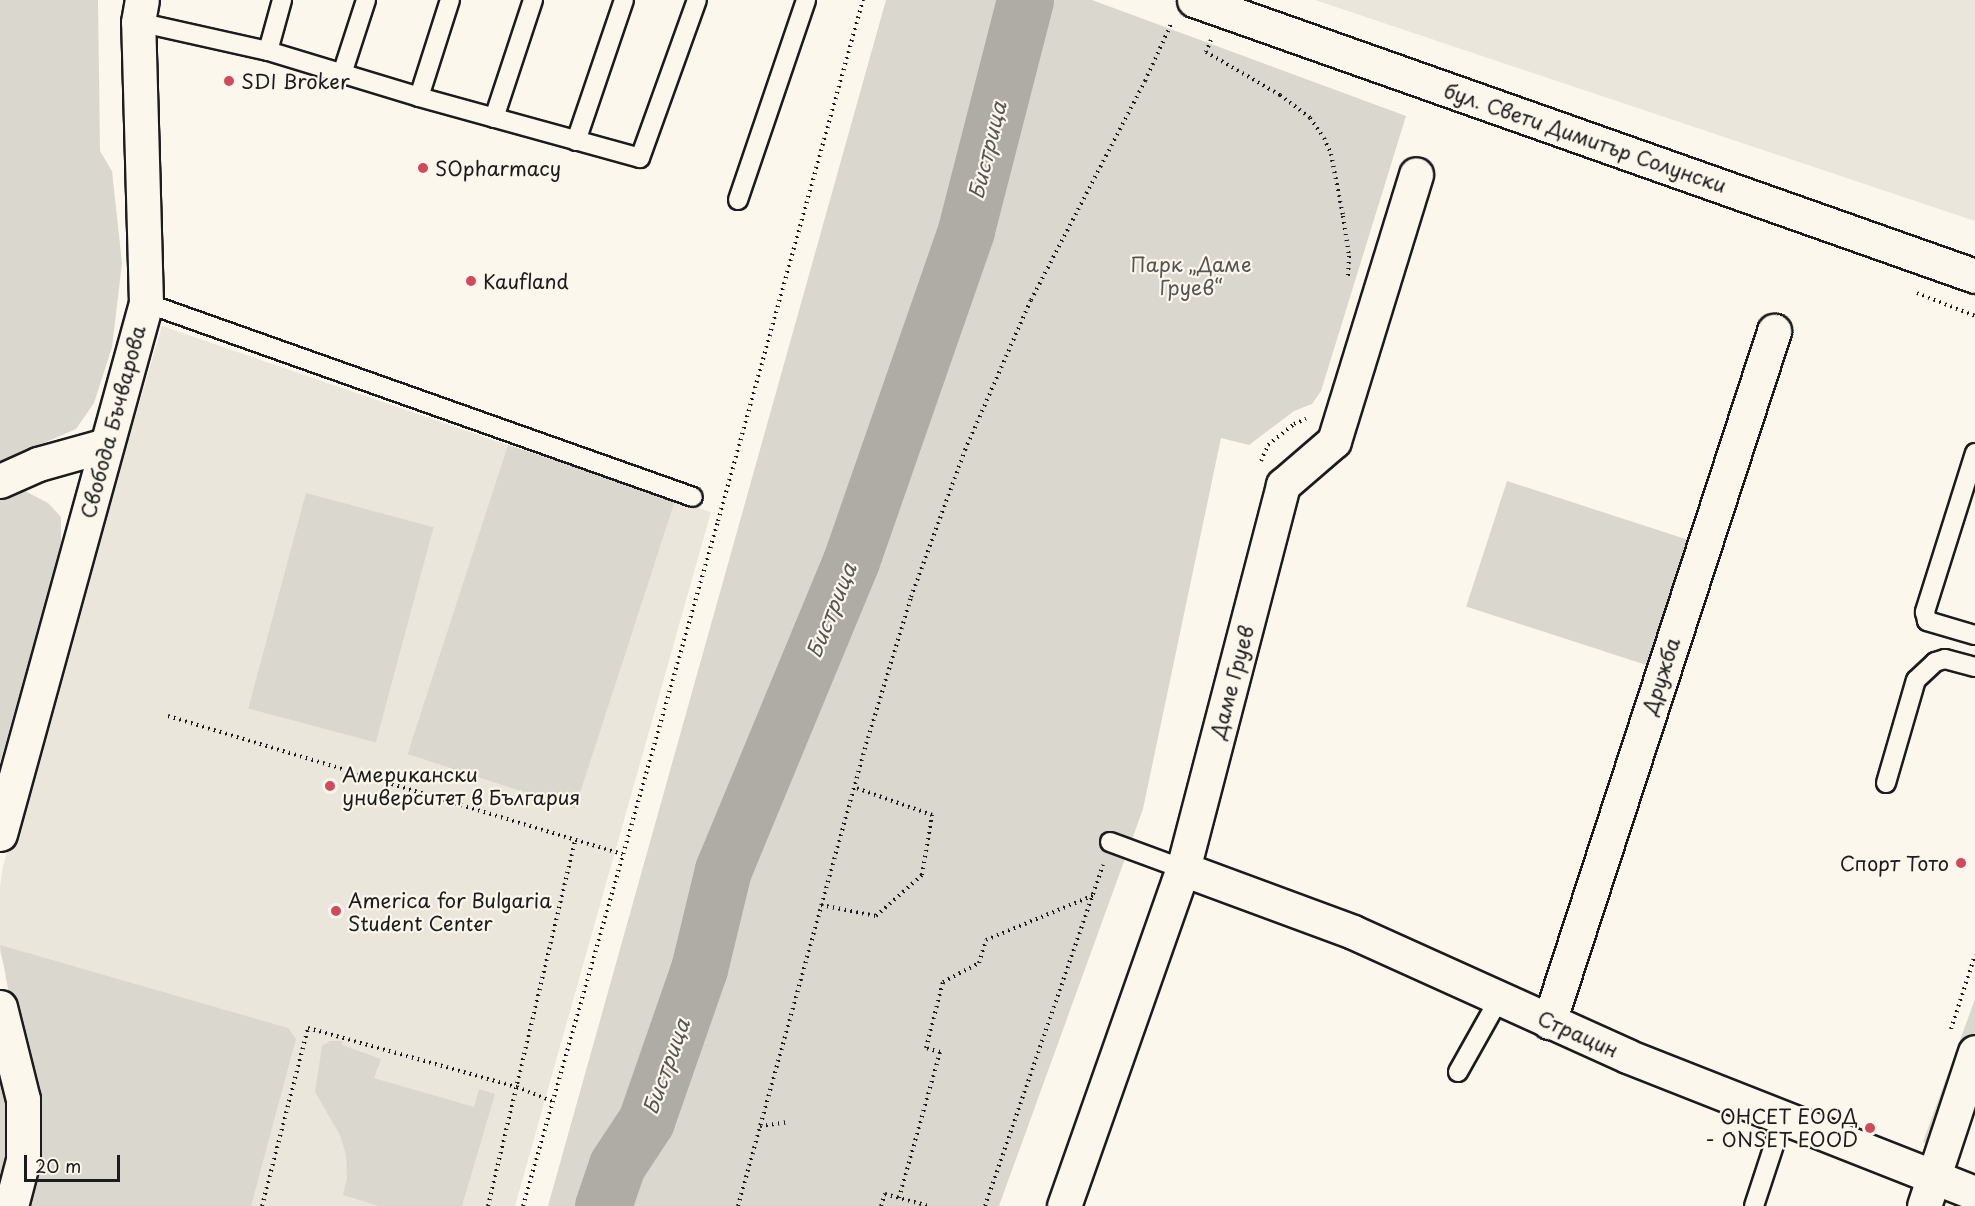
<!DOCTYPE html>
<html>
<head>
<meta charset="utf-8">
<style>
  body { margin:0 }
  #map { position:relative; width:1975px; height:1206px; overflow:hidden; background:#fbf7ec; font-family:"Playpen Sans",sans-serif }
  div>[style] { position:absolute }
  .built>* { inset:0; background:#eae6dc }
  .green>* { inset:0; background:#dad7ce; transform-origin:0 0 }
  .river>* { height:57px; margin:-28.5px; padding:0 28.5px; transform-origin:28.5px; border-radius:28.5px; background:#afaca5 }
  .path>* { height:4px; margin-top:-2px; transform-origin:0; background:repeating-linear-gradient(90deg,#1c1c1c 0 1.5px,transparent 0 6px) }
  .roads { filter:drop-shadow(2px 0 #1c1c1c) drop-shadow(-2px 0 #1c1c1c) drop-shadow(0 2px #1c1c1c) drop-shadow(0 -2px #1c1c1c) }
  .lane>* { height:18px; margin:-9px; padding:0 9px; transform-origin:9px; border-radius:9px; background:#fbf7ec }
  .street>* { height:33px; margin:-16.5px; padding:0 16.5px; transform-origin:16.5px; border-radius:16.5px; background:#fbf7ec }
  .secondary>* { height:33px; margin:-16.5px; padding:0 16.5px; transform-origin:16.5px; border-radius:16.5px; background:#fbf7ec }
  .dots>* { width:16px; height:16px; translate:-50% -50%; box-sizing:border-box; border:3px solid #fbf7ec; border-radius:50% }
  span { translate:-50% -50%; white-space:nowrap; text-align:center; line-height:1.15; -webkit-text-stroke:4.5px #fbf7ec; paint-order:stroke }
  .poi-label { font-size:20px; color:#1c1c1c }
  .left { translate:0 -50%; text-align:left }
  .right { translate:-100% -50%; text-align:right }
  .street-label { font-size:20px; color:#1c1c1c }
  .park-label { font-size:20px; color:#555451 }
  .water-label { font-size:21px; color:#575653; font-style:italic }
  .scale { position:absolute; left:24px; top:1155px; width:96px; height:27px; box-sizing:border-box; border:3px solid #1c1c1c; border-top:0; padding-left:8px; font-size:18px; line-height:21px; white-space:nowrap; color:#1c1c1c; -webkit-text-stroke:4px #fbf7ec; paint-order:stroke }
</style>
</head>
<body>
<div id="map">
  <div class="built">
    <i style="clip-path:polygon(1315px 0,1975px 0,1975px 221px)"></i>
    <i style="clip-path:polygon(162px 326px,508px 445px,711px 512px,515px 1206px,22px 1206px,30px 1066px,0 952px,0 887px,3px 866px)"></i>
  </div>
  <div class="green">
    <i style="clip-path:polygon(0 0,98px 0,100px 151px,112px 171px,122px 263px,112px 347px,94px 403px,76px 429px,0 462px)"></i>
    <i style="clip-path:polygon(886px 0,1092px 0,1406px 116px,1321px 391px,1312px 404px,1294px 411px,1249px 445px,1221px 438px,1143px 809px,999px 1206px,548px 1206px)"></i>
    <i style="left:508px;top:445px;width:176px;height:325px;rotate:18deg"></i>
    <i style="left:1507px;top:481px;width:195px;height:132px;rotate:18deg"></i>
    <i style="clip-path:polygon(25px 491px,48px 503px,61px 517px,61px 545px,0 763px,0 497px)"></i>
    <i style="left:306px;top:493px;width:132px;height:223px;rotate:15deg"></i>
    <i style="clip-path:polygon(0 945px,288px 1028px,296px 1039px,251px 1206px,22px 1206px,30px 1066px,8px 989px)"></i>
    <i style="clip-path:polygon(1975px 999px,1975px 1052px,1942px 1151px,1923px 1142px)"></i>
    <i style="clip-path:polygon(330px 1041px,342px 1041px,342px 1045px,381px 1059px,374px 1078px,474px 1107px,479px 1089px,495px 1094px,462px 1206px,379px 1206px,343px 1195px,347px 1178px,346px 1155px,340px 1135px,315px 1092px,322px 1046px)"></i>
    <i style="clip-path:polygon(0 1075px,8px 1108px,9px 1155px,0 1185px)"></i>
  </div>
  <div class="river">
    <i style="left:603px;top:1206px;width:43px;rotate:-71.1deg"></i>
    <i style="left:617px;top:1165px;width:53px;rotate:-56.6deg"></i>
    <i style="left:646px;top:1121px;width:161px;rotate:-70.8deg"></i>
    <i style="left:699px;top:969px;width:102px;rotate:-76.4deg"></i>
    <i style="left:723px;top:870px;width:334px;rotate:-67.5deg"></i>
    <i style="left:851px;top:561px;width:350px;rotate:-70.8deg"></i>
    <i style="left:966px;top:230px;width:237px;rotate:-75.6deg"></i>
  </div>
  <div class="path">
    <i style="left:1211px;top:40px;width:13px;rotate:113deg"></i>
    <i style="left:1206px;top:52px;width:86px;rotate:30.2deg"></i>
    <i style="left:1280px;top:95px;width:38px;rotate:37deg"></i>
    <i style="left:1310px;top:118px;width:24px;rotate:55deg"></i>
    <i style="left:1324px;top:138px;width:17px;rotate:66deg"></i>
    <i style="left:1331px;top:154px;width:63px;rotate:79deg"></i>
    <i style="left:1343px;top:216px;width:40px;rotate:81.5deg"></i>
    <i style="left:1349px;top:256px;width:20px;rotate:93deg"></i>
    <i style="left:1917px;top:293px;width:62px;rotate:21.6deg"></i>
    <i style="left:1261px;top:461px;width:17px;rotate:-66deg"></i>
    <i style="left:1268px;top:445px;width:33px;rotate:-39deg"></i>
    <i style="left:1294px;top:424px;width:13px;rotate:-23deg"></i>
    <i style="left:168px;top:716px;width:475px;rotate:16.9deg"></i>
    <i style="left:821px;top:905px;width:56px;rotate:11.3deg"></i>
    <i style="left:876px;top:916px;width:62px;rotate:-41.7deg"></i>
    <i style="left:922px;top:875px;width:61px;rotate:-80.5deg"></i>
    <i style="left:932px;top:815px;width:83px;rotate:-160.3deg"></i>
    <i style="left:1951px;top:1029px;width:78px;rotate:-72deg"></i>
    <i style="left:760px;top:1126px;width:27px;rotate:-8deg"></i>
    <i style="left:899px;top:1198px;width:152px;rotate:-74.3deg"></i>
    <i style="left:940px;top:1052px;width:15px;rotate:-164deg"></i>
    <i style="left:926px;top:1048px;width:68px;rotate:-75.6deg"></i>
    <i style="left:943px;top:982px;width:41px;rotate:-27.8deg"></i>
    <i style="left:979px;top:963px;width:24px;rotate:-73deg"></i>
    <i style="left:986px;top:940px;width:117px;rotate:-22.6deg"></i>
    <i style="left:262px;top:1206px;width:184px;rotate:-75.5deg"></i>
    <i style="left:308px;top:1028px;width:217px;rotate:15.8deg"></i>
    <i style="left:517px;top:1087px;width:38px;rotate:22deg"></i>
    <i style="left:488px;top:1206px;width:376px;rotate:-76.6deg"></i>
    <i style="left:523px;top:1206px;width:712px;rotate:-74.11deg"></i>
    <i style="left:718px;top:521px;width:541px;rotate:-74.45deg"></i>
    <i style="left:738px;top:1206px;width:486px;rotate:-74.5deg"></i>
    <i style="left:868px;top:738px;width:147px;rotate:-73deg"></i>
    <i style="left:911px;top:597px;width:157px;rotate:-69.8deg"></i>
    <i style="left:965px;top:450px;width:164px;rotate:-66.3deg"></i>
    <i style="left:1031px;top:300px;width:247px;rotate:-62.5deg"></i>
    <i style="left:1145px;top:81px;width:65px;rotate:-65.4deg"></i>
    <i style="left:881px;top:1206px;width:13px;rotate:-72deg"></i>
    <i style="left:885px;top:1194px;width:46px;rotate:15.3deg"></i>
    <i style="left:985px;top:1206px;width:361px;rotate:-70.9deg"></i>
  </div>
  <div class="roads">
    <div class="lane">
      <i style="left:138px;top:22px;width:133px;rotate:12.6deg"></i>
      <i style="left:268px;top:51px;width:158px;rotate:16.9deg"></i>
      <i style="left:419px;top:97px;width:229px;rotate:15.4deg"></i>
      <i style="left:640px;top:158px;width:168px;rotate:-70.2deg"></i>
      <i style="left:268px;top:51px;width:53px;rotate:-74.6deg"></i>
      <i style="left:342px;top:74px;width:78px;rotate:-72deg"></i>
      <i style="left:419px;top:97px;width:102px;rotate:-72.3deg"></i>
      <i style="left:494px;top:118px;width:124px;rotate:-71.7deg"></i>
      <i style="left:576px;top:141px;width:149px;rotate:-71.2deg"></i>
      <i style="left:738px;top:200px;width:211px;rotate:-71.2deg"></i>
      <i style="left:146px;top:303px;width:580px;rotate:19.53deg"></i>
      <i style="left:1975px;top:453px;width:167px;rotate:107.5deg"></i>
      <i style="left:1925px;top:612px;width:9px;rotate:77deg"></i>
      <i style="left:1927px;top:621px;width:50px;rotate:16.3deg"></i>
      <i style="left:1886px;top:783px;width:107px;rotate:-73.8deg"></i>
      <i style="left:1916px;top:680px;width:26px;rotate:-43deg"></i>
      <i style="left:1935px;top:662px;width:10px;rotate:-17deg"></i>
      <i style="left:1945px;top:659px;width:31px;rotate:15deg"></i>
      <i style="left:1110px;top:842px;width:78px;rotate:20.3deg"></i>
      <i style="left:1458px;top:1072px;width:84px;rotate:-60.7deg"></i>
      <i style="left:1754px;top:1206px;width:93px;rotate:-71.8deg"></i>
    </div>
    <div class="street">
      <i style="left:0;top:481px;width:42px;rotate:-24.1deg"></i>
      <i style="left:38px;top:464px;width:71px;rotate:-15.6deg"></i>
      <i style="left:0;top:834px;width:551px;rotate:-74.63deg"></i>
      <i style="left:146px;top:303px;width:281px;rotate:-91.6deg"></i>
      <i style="left:138px;top:22px;width:22px;rotate:-80deg"></i>
      <i style="left:1183px;top:869px;width:181px;rotate:20.3deg"></i>
      <i style="left:1353px;top:932px;width:301px;rotate:24.3deg"></i>
      <i style="left:1627px;top:1056px;width:374px;rotate:21.5deg"></i>
      <i style="left:0;top:1007px;width:95px;rotate:76deg"></i>
      <i style="left:23px;top:1099px;width:61px;rotate:90deg"></i>
      <i style="left:23px;top:1160px;width:48px;rotate:104.6deg"></i>
      <i style="left:1549px;top:1022px;width:727px;rotate:-71.96deg"></i>
      <i style="left:1064px;top:1206px;width:357px;rotate:-70.6deg"></i>
      <i style="left:1183px;top:869px;width:397px;rotate:-75.4deg"></i>
      <i style="left:1283px;top:485px;width:67px;rotate:-40.8deg"></i>
      <i style="left:1334px;top:441px;width:279px;rotate:-72.9deg"></i>
    </div>
    <div class="secondary">
      <i style="left:1194px;top:0;width:828px;rotate:19.46deg"></i>
      <i style="left:1924px;top:1206px;width:162px;rotate:-71.7deg"></i>
    </div>
  </div>
  <div class="dots">
    <i style="left:229px;top:81px;background:#d1495b"></i>
    <i style="left:423px;top:168px;background:#d1495b"></i>
    <i style="left:471px;top:281px;background:#d1495b"></i>
    <i style="left:330px;top:786px;background:#d1495b"></i>
    <i style="left:1961px;top:863px;background:#d1495b"></i>
    <i style="left:336px;top:911px;background:#d1495b"></i>
    <i style="left:1870px;top:1128px;background:#d1495b"></i>
  </div>
  <div class="poi-label">
    <span class="left" style="left:241px;top:81px">SDI Broker</span>
    <span class="left" style="left:435px;top:168px">SOpharmacy</span>
    <span class="left" style="left:483px;top:281px">Kaufland</span>
    <span class="left" style="left:342px;top:786px">Американски<br>университет в България</span>
    <span class="right" style="left:1949px;top:863px">Спорт Тото</span>
    <span class="left" style="left:348px;top:912px">America for Bulgaria<br>Student Center</span>
    <span class="right" style="left:1858px;top:1128px">ОНСЕТ ЕООД<br>- ONSET EOOD</span>
  </div>
  <div class="street-label">
    <span style="left:1585px;top:138px;rotate:19deg">бул. Свети Димитър Солунски</span>
    <span style="left:113px;top:422px;rotate:-75deg">Свобода Бъчварова</span>
    <span style="left:1661px;top:676px;rotate:-72deg">Дружба</span>
    <span style="left:1232px;top:682px;rotate:-75deg">Даме Груев</span>
    <span style="left:1578px;top:1034px;rotate:24deg">Страцин</span>
  </div>
  <div class="park-label">
    <span style="left:1191px;top:276px">Парк „Даме<br>Груев“</span>
  </div>
  <div class="water-label">
    <span style="left:986px;top:150px;rotate:-76deg">Бистрица</span>
    <span style="left:830px;top:610px;rotate:-68deg">Бистрица</span>
    <span style="left:665px;top:1066px;rotate:-70deg">Бистрица</span>
  </div>
  <div class="scale">20 m</div>
</div>
</body>
</html>
